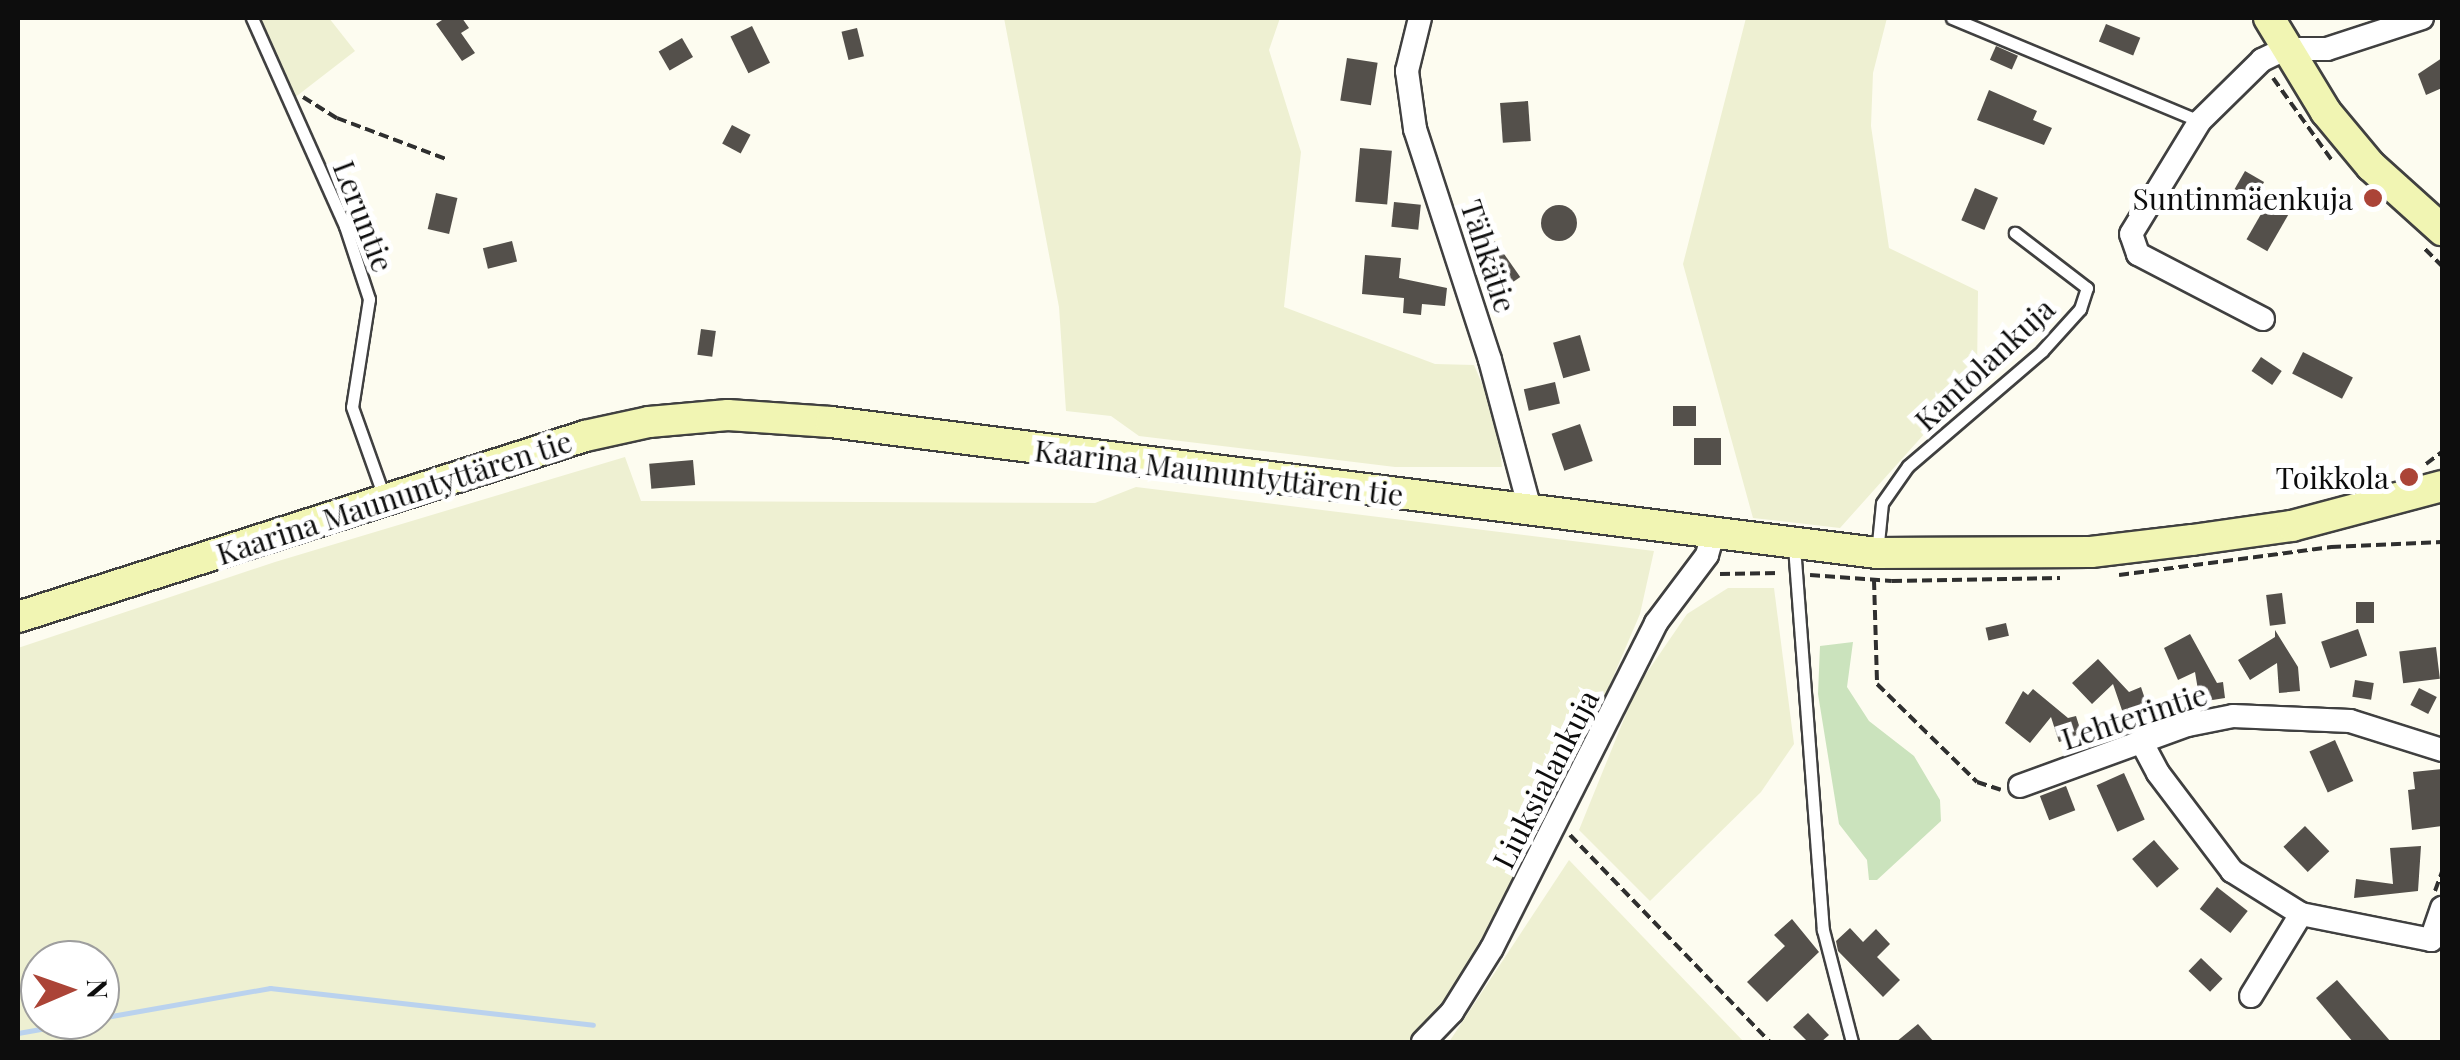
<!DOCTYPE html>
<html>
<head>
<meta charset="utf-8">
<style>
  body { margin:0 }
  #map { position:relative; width:2460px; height:1060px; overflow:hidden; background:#fdfcf0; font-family:"Playfair Display",serif }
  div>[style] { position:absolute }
  .farmland>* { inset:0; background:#eef0d2 }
  .green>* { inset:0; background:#cbe3bd }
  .stream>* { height:5px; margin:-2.5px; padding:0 2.5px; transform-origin:2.5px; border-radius:2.5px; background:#bad2ee }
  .building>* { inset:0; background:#54504b; transform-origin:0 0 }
  .round { border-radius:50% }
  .path>* { height:4px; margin-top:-2px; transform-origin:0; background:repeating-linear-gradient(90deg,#2f2f2f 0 10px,transparent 0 15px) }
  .roads { filter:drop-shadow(2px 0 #404040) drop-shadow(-2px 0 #404040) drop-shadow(0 2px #404040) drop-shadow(0 -2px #404040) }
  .lane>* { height:11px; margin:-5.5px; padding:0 5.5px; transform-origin:5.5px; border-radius:5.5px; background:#fff }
  .street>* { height:22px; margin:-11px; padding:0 11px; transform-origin:11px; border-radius:11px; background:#fff }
  .secondary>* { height:30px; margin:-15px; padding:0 15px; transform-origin:15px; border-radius:15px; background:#f1f5b3 }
  .dots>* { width:28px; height:28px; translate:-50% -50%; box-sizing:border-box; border:5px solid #fff; border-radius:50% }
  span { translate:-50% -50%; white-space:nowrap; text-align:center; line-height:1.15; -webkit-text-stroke:10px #fff; paint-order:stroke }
  .poi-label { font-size:30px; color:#0d0d0d }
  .right { translate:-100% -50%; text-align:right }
  .street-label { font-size:30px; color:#0d0d0d }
  .frame { position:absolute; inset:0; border:20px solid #0d0d0d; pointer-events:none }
  .north { position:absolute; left:20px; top:940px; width:100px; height:100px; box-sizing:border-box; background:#fff; border:2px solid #9e9e9e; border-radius:50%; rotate:88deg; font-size:28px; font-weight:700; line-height:40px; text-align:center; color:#0d0d0d }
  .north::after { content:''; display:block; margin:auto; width:35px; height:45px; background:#ab4437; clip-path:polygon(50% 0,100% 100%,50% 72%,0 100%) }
</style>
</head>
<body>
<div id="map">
  <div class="farmland">
    <i style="clip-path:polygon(252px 18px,329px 18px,355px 51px,289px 102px)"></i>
    <i style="clip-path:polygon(1004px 18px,1280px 18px,1269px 50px,1301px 152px,1284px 307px,1435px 364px,1474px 365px,1496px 416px,1502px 467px,1395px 467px,1139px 436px,1111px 416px,1066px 411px,1059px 307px)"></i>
    <i style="clip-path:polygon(1746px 18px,1887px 18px,1873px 73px,1871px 126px,1889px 248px,1978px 291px,1977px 375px,1840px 528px,1753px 518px,1683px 264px)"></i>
    <i style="clip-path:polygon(evenodd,625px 457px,641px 501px,1095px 503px,1136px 487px,1654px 551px,1640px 614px,1554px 815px,1445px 1008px,1411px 1042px,18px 1042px,18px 648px,275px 562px,625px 457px,40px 960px,100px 960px,100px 1020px,40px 1020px,40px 960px)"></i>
    <i style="clip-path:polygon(1728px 588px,1774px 588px,1794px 744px,1761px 792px,1650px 901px,1579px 830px,1637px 687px,1687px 614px)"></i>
    <i style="clip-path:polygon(1569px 860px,1744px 1042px,1449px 1042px)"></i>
  </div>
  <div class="green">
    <i style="clip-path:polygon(1853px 642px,1847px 687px,1869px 721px,1914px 756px,1940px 800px,1941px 821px,1877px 880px,1869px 880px,1867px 860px,1839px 824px,1818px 694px,1820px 646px)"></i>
  </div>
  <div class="stream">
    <i style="left:100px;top:1018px;width:173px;rotate:-10deg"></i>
    <i style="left:270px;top:988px;width:325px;rotate:6.5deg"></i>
    <i style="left:18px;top:1033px;width:74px;rotate:-10.1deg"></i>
  </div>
  <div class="building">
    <i style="clip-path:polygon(445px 18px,462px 18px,469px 28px,461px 33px,475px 53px,462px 61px,436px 24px)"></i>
    <i style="left:2106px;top:24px;width:37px;height:19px;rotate:22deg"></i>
    <i style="left:752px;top:26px;width:41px;height:24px;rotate:64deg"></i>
    <i style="left:857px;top:28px;width:29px;height:16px;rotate:76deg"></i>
    <i style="left:682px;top:38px;width:22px;height:27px;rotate:60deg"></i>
    <i style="left:1996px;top:46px;width:24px;height:15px;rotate:24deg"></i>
    <i style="left:1347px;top:58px;width:31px;height:43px;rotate:9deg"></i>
    <i style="clip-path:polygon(2442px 58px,2442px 88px,2426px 95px,2418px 74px)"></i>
    <i style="clip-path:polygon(1989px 90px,2037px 111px,2033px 120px,2052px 128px,2044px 145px,1977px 120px)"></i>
    <i style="left:1528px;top:101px;width:40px;height:28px;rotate:86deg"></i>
    <i style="left:732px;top:125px;width:21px;height:21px;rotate:28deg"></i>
    <i style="left:1360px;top:148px;width:32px;height:54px;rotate:5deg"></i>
    <i style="left:2245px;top:171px;width:22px;height:21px;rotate:30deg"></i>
    <i style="left:1975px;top:188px;width:25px;height:35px;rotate:23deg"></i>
    <i style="left:436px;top:193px;width:22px;height:37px;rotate:13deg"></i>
    <i style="left:2272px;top:195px;width:24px;height:51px;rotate:30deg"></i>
    <i style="left:1394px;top:202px;width:27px;height:25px;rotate:6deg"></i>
    <i class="round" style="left:1541px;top:205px;width:36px;height:36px"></i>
    <i style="left:512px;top:241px;width:21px;height:30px;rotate:76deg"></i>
    <i style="left:1495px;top:241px;width:44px;height:24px;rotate:55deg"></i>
    <i style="clip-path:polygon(1365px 255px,1401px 258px,1399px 278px,1447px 288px,1445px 306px,1422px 304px,1421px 315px,1403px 313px,1404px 298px,1362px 294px)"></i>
    <i style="left:701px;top:329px;width:15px;height:26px;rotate:8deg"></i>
    <i style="left:1580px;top:335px;width:37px;height:28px;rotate:74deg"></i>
    <i style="left:2303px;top:352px;width:56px;height:24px;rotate:27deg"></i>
    <i style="left:2261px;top:357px;width:25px;height:17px;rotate:34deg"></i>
    <i style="left:1555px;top:382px;width:22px;height:32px;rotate:77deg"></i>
    <i style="left:1673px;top:406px;width:23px;height:20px"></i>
    <i style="left:1580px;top:424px;width:39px;height:30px;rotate:71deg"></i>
    <i style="left:1694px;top:438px;width:27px;height:27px"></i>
    <i style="left:693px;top:460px;width:25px;height:44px;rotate:85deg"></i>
    <i style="left:2282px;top:593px;width:31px;height:16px;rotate:83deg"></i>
    <i style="left:2356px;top:602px;width:18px;height:21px"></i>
    <i style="left:2006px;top:623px;width:13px;height:21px;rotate:77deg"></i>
    <i style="left:2358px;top:629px;width:28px;height:39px;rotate:71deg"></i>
    <i style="clip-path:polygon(2275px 630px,2298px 667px,2300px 691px,2279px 693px,2277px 663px,2250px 680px,2238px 660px,2275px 637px)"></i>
    <i style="clip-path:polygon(2190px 634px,2217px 683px,2223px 682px,2225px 698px,2200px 702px,2195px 672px,2178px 680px,2164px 648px)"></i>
    <i style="left:2436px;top:647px;width:32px;height:37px;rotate:83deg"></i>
    <i style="clip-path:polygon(2098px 659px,2129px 692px,2141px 687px,2150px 714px,2126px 722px,2113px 684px,2092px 704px,2072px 683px)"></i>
    <i style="left:2355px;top:680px;width:19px;height:17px;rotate:9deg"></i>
    <i style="left:2419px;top:688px;width:20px;height:19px;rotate:27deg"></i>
    <i style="clip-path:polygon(2033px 689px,2068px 718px,2076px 716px,2082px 735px,2059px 742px,2051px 717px,2030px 743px,2005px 723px,2023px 691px,2028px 695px)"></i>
    <i style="left:2335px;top:740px;width:45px;height:28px;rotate:66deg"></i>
    <i style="clip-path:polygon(2442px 769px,2442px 826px,2412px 830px,2408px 790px,2415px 789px,2413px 772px)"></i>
    <i style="left:2124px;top:773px;width:51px;height:30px;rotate:66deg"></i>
    <i style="left:2066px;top:786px;width:26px;height:28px;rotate:69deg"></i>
    <i style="left:2305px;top:826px;width:35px;height:30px;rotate:46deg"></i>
    <i style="left:2154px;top:840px;width:38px;height:29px;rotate:49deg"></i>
    <i style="clip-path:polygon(2421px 846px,2418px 891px,2354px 898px,2356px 879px,2393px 884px,2390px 848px)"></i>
    <i style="left:2217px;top:887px;width:39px;height:28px;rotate:38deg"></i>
    <i style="clip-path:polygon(1792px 919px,1819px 952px,1767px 1002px,1747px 982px,1785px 946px,1774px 935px)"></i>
    <i style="clip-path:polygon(1850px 928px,1863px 942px,1876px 929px,1890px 944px,1877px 957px,1900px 980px,1883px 997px,1838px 951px,1836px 941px)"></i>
    <i style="left:2201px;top:958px;width:30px;height:18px;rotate:44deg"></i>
    <i style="clip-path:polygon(2337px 980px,2391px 1042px,2353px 1042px,2316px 998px)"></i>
    <i style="clip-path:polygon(1808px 1013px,1829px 1035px,1821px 1042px,1808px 1042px,1793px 1027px)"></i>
    <i style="clip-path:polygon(1918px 1024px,1934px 1042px,1896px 1042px)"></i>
  </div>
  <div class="path">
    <i style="left:2273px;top:78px;width:100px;rotate:54.4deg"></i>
    <i style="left:303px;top:97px;width:40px;rotate:32deg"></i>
    <i style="left:337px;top:118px;width:116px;rotate:20.6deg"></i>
    <i style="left:2425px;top:249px;width:24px;rotate:45deg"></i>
    <i style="left:2426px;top:464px;width:20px;rotate:-37deg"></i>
    <i style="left:1720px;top:574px;width:60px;rotate:-1deg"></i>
    <i style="left:1810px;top:575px;width:82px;rotate:4.2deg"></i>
    <i style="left:1892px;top:581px;width:168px;rotate:-1deg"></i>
    <i style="left:2119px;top:575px;width:214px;rotate:-7.5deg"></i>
    <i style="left:2331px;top:547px;width:111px;rotate:-2.6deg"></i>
    <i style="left:1874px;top:580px;width:104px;rotate:88.3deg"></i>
    <i style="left:1877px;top:684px;width:140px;rotate:44.4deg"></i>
    <i style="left:1977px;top:782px;width:25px;rotate:18deg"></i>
    <i style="left:1570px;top:835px;width:288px;rotate:46deg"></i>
    <i style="left:2435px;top:891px;width:20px;rotate:-70deg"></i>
  </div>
  <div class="roads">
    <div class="lane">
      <i style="left:252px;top:18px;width:228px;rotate:65.9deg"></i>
      <i style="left:345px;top:226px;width:77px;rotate:71.8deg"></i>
      <i style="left:369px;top:299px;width:109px;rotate:98.9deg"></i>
      <i style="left:352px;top:407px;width:96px;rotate:70.4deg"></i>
      <i style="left:1952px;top:18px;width:269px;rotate:22.6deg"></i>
      <i style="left:1794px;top:546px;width:385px;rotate:85.7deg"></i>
      <i style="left:1823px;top:930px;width:116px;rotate:75.5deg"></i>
      <i style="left:1877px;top:553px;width:50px;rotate:-84.3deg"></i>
      <i style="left:1882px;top:503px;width:45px;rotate:-54.9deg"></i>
      <i style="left:1908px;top:466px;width:177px;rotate:-40.6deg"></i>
      <i style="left:2042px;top:351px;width:57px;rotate:-47.9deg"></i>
      <i style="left:2080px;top:309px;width:22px;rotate:-72deg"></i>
      <i style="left:2087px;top:288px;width:91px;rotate:-142.6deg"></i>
    </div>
    <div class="street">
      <i style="left:1420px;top:18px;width:55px;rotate:103.8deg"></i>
      <i style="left:1407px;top:71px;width:59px;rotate:82.1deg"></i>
      <i style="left:1415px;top:129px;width:243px;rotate:72deg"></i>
      <i style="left:1490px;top:360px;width:158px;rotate:75deg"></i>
      <i style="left:2263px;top:319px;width:141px;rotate:-152.5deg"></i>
      <i style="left:2138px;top:254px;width:21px;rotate:-109deg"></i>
      <i style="left:2131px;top:234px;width:132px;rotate:-58.6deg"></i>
      <i style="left:2200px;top:121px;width:87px;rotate:-44.5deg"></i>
      <i style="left:2262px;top:60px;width:25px;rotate:-26deg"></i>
      <i style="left:2285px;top:49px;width:42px"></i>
      <i style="left:2327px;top:49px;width:100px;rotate:-18.1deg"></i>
      <i style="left:2141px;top:741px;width:36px;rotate:62deg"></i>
      <i style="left:2158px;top:773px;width:123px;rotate:52.9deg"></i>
      <i style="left:2232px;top:871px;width:81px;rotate:31.9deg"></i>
      <i style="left:2301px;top:914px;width:133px;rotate:11.3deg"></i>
      <i style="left:2431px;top:940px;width:34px;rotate:-71deg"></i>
      <i style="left:2020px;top:786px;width:179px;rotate:-20deg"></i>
      <i style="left:2188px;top:725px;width:46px;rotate:-11.3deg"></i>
      <i style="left:2233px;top:716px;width:117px;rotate:2.4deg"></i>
      <i style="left:2350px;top:721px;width:96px;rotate:17.5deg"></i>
      <i style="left:2251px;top:996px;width:96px;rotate:-58.6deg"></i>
      <i style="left:1423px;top:1042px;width:42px;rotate:-46deg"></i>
      <i style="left:1452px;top:1012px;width:75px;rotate:-58deg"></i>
      <i style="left:1492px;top:948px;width:364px;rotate:-63.2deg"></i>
      <i style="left:1656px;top:623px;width:85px;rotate:-53.1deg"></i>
      <i style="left:1707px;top:555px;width:19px;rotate:-74deg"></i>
    </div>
    <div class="secondary">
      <i style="left:2269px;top:18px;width:110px;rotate:58.8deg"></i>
      <i style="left:2326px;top:112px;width:70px;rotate:50.2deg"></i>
      <i style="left:2371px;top:166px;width:96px;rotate:42deg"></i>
      <i style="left:18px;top:617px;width:595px;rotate:-17.7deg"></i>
      <i style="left:585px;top:436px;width:66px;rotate:-12.3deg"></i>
      <i style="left:649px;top:422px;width:79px;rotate:-5.1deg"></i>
      <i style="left:728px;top:415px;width:103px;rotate:3.9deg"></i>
      <i style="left:831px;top:422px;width:1054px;rotate:7.14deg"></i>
      <i style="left:1877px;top:553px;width:214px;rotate:-0.3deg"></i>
      <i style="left:2091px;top:552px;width:102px;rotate:-6.8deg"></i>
      <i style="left:2192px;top:540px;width:101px;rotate:-8deg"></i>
      <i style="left:2292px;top:526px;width:155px;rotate:-14.9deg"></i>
    </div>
  </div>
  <div class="dots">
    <i style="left:2373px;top:198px;background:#ab4437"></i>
    <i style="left:2409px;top:477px;background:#ab4437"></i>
  </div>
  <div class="poi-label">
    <span class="right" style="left:2353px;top:198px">Suntinmäenkuja</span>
    <span class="right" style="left:2389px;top:477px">Toikkola</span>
  </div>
  <div class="street-label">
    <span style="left:364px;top:216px;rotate:69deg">Leruntie</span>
    <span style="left:1489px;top:256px;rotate:72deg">Tähkätie</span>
    <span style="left:1984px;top:364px;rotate:-43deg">Kantolankuja</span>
    <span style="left:1219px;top:472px;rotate:7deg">Kaarina Maununtyttären tie</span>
    <span style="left:394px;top:497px;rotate:-18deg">Kaarina Maununtyttären tie</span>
    <span style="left:2134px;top:716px;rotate:-18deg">Lehterintie</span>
    <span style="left:1545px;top:779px;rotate:-63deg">Liuksialankuja</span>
  </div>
  <div class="frame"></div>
  <div class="north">N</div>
</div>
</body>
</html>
